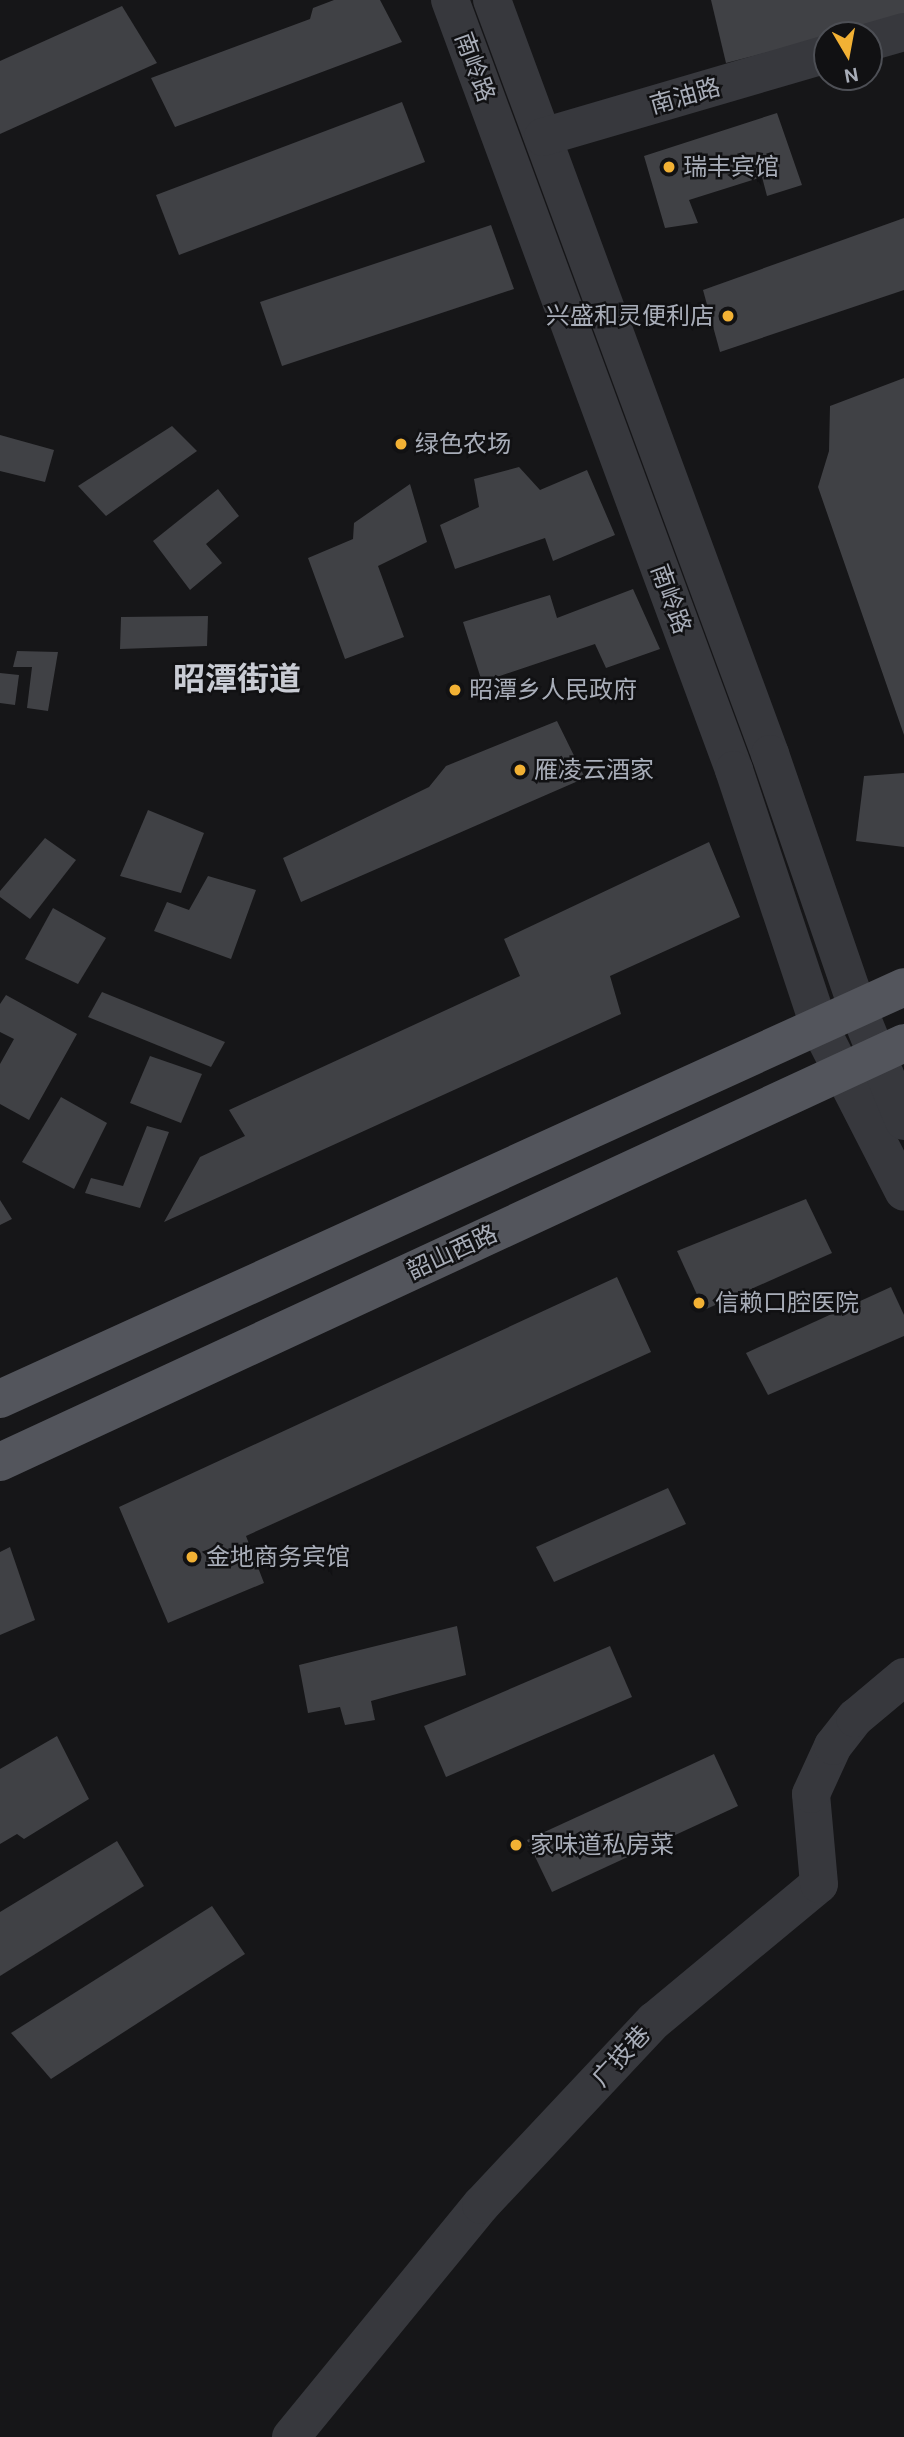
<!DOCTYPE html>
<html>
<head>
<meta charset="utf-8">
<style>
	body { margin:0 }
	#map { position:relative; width:904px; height:2437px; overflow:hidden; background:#161618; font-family:"DM Sans","Noto Sans SC",sans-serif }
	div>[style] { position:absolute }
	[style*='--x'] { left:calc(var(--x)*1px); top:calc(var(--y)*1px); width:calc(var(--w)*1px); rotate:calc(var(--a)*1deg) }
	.building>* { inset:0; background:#404145 }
	.minor>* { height:38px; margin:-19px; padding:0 19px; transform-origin:19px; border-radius:19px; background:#37383d }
	.major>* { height:38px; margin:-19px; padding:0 19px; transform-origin:19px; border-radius:19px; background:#53555c }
	.dots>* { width:19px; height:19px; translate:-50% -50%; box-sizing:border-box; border:4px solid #111113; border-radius:50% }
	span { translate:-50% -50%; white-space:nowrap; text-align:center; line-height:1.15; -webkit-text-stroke:5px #111113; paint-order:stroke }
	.street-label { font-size:24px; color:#a8adb8 }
	.poi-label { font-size:24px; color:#a8adb8 }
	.left { translate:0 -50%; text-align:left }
	.right { translate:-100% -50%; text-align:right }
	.district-label { font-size:32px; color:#c9ccd4; font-weight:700 }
	.north { position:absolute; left:813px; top:21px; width:70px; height:70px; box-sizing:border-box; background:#111113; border:2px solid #4d4f55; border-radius:50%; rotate:170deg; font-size:19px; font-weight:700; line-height:28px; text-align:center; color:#a8adb8 }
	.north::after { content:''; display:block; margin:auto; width:24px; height:32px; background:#f2b134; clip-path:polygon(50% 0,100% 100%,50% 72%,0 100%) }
</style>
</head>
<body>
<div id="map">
	<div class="building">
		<i style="clip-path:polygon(334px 0,380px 0,402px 42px,175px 127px,151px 78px,310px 19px,313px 8px)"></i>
		<i style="clip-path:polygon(711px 0,904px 0,904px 17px,726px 63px)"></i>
		<i style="clip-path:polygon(122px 6px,157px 63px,0 134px,0 61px)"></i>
		<i style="clip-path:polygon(402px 102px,425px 162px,179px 255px,156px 195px)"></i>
		<i style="clip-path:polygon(777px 113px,802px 185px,767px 196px,762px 177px,689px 200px,698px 223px,665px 228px,644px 156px)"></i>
		<i style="clip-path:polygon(904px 218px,904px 290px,720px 352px,703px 290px)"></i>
		<i style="clip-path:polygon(491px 225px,514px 289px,282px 366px,260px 302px)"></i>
		<i style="clip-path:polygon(904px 378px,904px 735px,818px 487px,829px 451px,830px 406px)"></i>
		<i style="clip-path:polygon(172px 426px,197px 451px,106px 516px,78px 486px)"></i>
		<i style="clip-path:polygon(0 435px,54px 450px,45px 482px,0 471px)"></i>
		<i style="clip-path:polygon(519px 467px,540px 490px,587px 470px,615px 535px,553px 561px,545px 538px,455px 569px,440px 525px,479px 507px,474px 479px)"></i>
		<i style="clip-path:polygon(410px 484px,427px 542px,378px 566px,404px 637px,345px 659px,308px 558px,353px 539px,354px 523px)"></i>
		<i style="clip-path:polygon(218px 489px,239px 516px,206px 544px,222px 563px,190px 590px,153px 541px)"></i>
		<i style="clip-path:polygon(633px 589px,660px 649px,606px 668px,595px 644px,482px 682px,463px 622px,550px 595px,557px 618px)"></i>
		<i style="clip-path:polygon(208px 616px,207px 646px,120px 649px,121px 617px)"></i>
		<i style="clip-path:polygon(17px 651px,58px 652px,48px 711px,27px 708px,32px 667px,13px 667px)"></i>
		<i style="clip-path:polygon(0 673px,19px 675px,15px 705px,0 703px)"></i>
		<i style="clip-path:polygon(557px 721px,585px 778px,301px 902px,283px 858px,429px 787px,446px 766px)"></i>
		<i style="clip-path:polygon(904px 773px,904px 847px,856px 841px,864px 776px)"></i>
		<i style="clip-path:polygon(148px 810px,204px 833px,181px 893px,120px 876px)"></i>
		<i style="clip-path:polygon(45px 838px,76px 860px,30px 919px,0 897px,0 891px)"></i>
		<i style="clip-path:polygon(709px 842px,740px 917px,610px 976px,621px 1014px,164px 1222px,200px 1157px,245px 1136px,229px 1110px,520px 976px,504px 939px)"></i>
		<i style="clip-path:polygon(208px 876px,256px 890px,231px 959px,154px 931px,167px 902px,189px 910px)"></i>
		<i style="clip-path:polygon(53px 908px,106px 938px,78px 984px,25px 959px)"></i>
		<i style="clip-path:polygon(102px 992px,225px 1042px,211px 1067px,88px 1017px)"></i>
		<i style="clip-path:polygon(6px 995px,77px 1034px,29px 1120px,0 1104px,0 1064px,14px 1039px,0 1032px,0 1004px)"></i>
		<i style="clip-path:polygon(150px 1056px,202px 1074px,181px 1123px,130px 1103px)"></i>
		<i style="clip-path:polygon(61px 1097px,107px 1123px,74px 1189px,22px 1162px)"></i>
		<i style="clip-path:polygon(147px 1126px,169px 1132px,140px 1208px,85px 1193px,91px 1178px,123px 1186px)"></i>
		<i style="clip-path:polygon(806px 1199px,832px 1253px,704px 1310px,677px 1251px)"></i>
		<i style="clip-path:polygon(0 1200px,12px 1219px,0 1225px)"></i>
		<i style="clip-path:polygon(617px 1277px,651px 1352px,246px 1536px,264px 1583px,168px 1623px,119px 1507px)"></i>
		<i style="clip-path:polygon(891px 1287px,904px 1315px,904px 1336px,768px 1395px,746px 1353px)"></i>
		<i style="clip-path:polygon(668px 1488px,686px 1524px,554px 1582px,536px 1547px)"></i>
		<i style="clip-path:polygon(10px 1547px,35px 1620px,0 1635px,0 1552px)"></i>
		<i style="clip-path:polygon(457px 1626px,466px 1675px,371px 1701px,375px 1720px,345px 1725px,340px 1707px,308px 1713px,299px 1665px)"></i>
		<i style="clip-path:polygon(610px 1646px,632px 1697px,446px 1777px,424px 1726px)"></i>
		<i style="clip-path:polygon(57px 1736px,89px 1799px,24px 1839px,17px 1834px,0 1844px,0 1769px)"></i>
		<i style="clip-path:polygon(714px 1754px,738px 1806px,552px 1892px,527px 1840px)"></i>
		<i style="clip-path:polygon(117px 1841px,144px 1886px,0 1976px,0 1912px)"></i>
		<i style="clip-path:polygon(212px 1906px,245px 1954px,51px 2079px,11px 2033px)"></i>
	</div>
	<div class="minor">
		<i style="--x:450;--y:0;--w:821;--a:69.75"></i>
		<i style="--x:734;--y:770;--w:270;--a:71.6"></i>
		<i style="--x:819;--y:1026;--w:186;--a:62.9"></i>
		<i style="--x:492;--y:0;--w:804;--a:69.76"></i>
		<i style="--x:770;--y:754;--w:270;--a:71"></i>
		<i style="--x:858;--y:1009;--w:121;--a:67.7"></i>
		<i style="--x:869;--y:42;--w:36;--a:-16"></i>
		<i style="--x:543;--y:137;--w:296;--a:-16.3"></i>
		<i style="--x:291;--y:2437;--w:300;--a:-50.7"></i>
		<i style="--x:481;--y:2205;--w:253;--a:-46.8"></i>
		<i style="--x:654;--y:2021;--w:214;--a:-39.7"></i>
		<i style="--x:819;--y:1884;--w:90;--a:-95.1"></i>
		<i style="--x:811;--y:1794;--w:53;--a:-65.4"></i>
		<i style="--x:833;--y:1746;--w:36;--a:-52"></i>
		<i style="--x:855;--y:1718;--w:64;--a:-39.9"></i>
	</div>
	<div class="major">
		<i style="--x:0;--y:1399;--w:993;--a:-24.5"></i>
		<i style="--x:0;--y:1462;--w:996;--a:-24.87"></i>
	</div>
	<div class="dots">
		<i style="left:669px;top:167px;background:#f2b134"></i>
		<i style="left:728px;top:316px;background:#f2b134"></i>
		<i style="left:401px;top:444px;background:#f2b134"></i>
		<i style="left:455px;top:690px;background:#f2b134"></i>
		<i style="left:520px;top:770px;background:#f2b134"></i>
		<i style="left:699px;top:1303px;background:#f2b134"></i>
		<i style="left:192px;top:1557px;background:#f2b134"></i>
		<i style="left:516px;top:1845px;background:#f2b134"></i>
	</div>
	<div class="street-label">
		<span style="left:475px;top:67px;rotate:70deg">南岭路</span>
		<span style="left:685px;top:96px;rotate:-16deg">南油路</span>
		<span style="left:671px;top:599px;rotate:70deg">南岭路</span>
		<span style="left:452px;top:1252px;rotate:-25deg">韶山西路</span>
		<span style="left:621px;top:2056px;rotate:-47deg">广技巷</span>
	</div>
	<div class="poi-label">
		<span class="left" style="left:683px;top:167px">瑞丰宾馆</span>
		<span class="right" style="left:714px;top:316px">兴盛和灵便利店</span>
		<span class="left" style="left:415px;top:444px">绿色农场</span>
		<span class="left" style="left:469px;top:690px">昭潭乡人民政府</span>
		<span class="left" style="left:534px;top:770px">雁凌云酒家</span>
		<span class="left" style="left:715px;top:1303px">信赖口腔医院</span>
		<span class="left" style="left:206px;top:1557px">金地商务宾馆</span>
		<span class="left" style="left:530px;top:1845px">家味道私房菜</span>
	</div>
	<div class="district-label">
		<span style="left:237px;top:679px">昭潭街道</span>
	</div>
	<div class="north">N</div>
</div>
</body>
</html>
